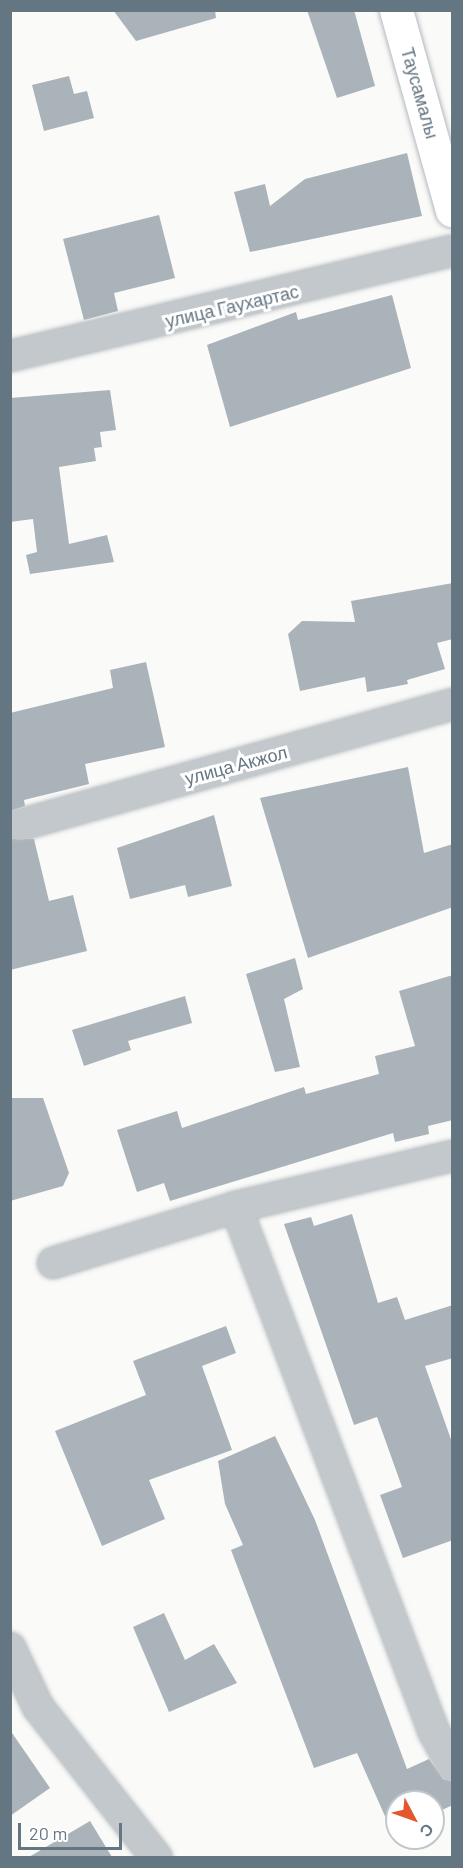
<!DOCTYPE html>
<html>
<head>
<meta charset="utf-8">
<style>
	body { margin:0 }
	#map { position:relative; width:463px; height:1868px; overflow:hidden; background:#fafaf8; font-family:Barlow,sans-serif }
	div>[style] { position:absolute }
	[style*='--x'] { left:calc(var(--x)*1px); top:calc(var(--y)*1px); width:calc(var(--w)*1px); rotate:calc(var(--a)*1deg) }
	.building>* { inset:0; background:#aab3b9 }
	.roads { filter:drop-shadow(0 0 2px #b3babf) drop-shadow(0 0 2px #b3babf) }
	.street>* { height:30px; margin:-15px; padding:0 15px; transform-origin:15px; border-radius:15px; background:#c3c8cc }
	.secondary>* { height:33px; margin:-16.5px; padding:0 16.5px; transform-origin:16.5px; border-radius:16.5px; background:#fff }
	span { translate:-50% -50%; white-space:nowrap; text-align:center; line-height:1.15; -webkit-text-stroke:6px #fff; paint-order:stroke }
	.street-label { font-size:18px; color:#657683 }
	.frame { position:absolute; inset:0; border:12px solid #657683; pointer-events:none }
	.north { position:absolute; left:385px; top:1790px; width:60px; height:60px; box-sizing:border-box; background:#fff; border:2px solid #c1c8cd; border-radius:50%; rotate:131deg; font-size:16px; font-weight:700; line-height:24px; text-align:center; color:#657683 }
	.north::after { content:''; display:block; margin:auto; width:21px; height:27px; background:#e4572e; clip-path:polygon(50% 0,100% 100%,50% 72%,0 100%) }
	.scale { position:absolute; left:18px; top:1823px; width:104px; height:27px; box-sizing:border-box; border:3px solid #657683; border-top:0; padding-left:8px; font-size:18px; line-height:21px; white-space:nowrap; color:#657683; -webkit-text-stroke:4px #fff; paint-order:stroke }
</style>
</head>
<body>
<div id="map">
	<div class="building">
		<i style="clip-path:polygon(113px 10px,215px 10px,216px 18px,136px 41px)"></i>
		<i style="clip-path:polygon(307px 10px,354px 10px,375px 86px,337px 98px)"></i>
		<i style="clip-path:polygon(69px 76px,74px 94px,87px 91px,94px 118px,44px 131px,32px 85px)"></i>
		<i style="clip-path:polygon(407px 153px,422px 216px,250px 252px,234px 192px,265px 184px,270px 206px,305px 179px)"></i>
		<i style="clip-path:polygon(159px 215px,175px 278px,114px 293px,118px 311px,84px 320px,63px 239px)"></i>
		<i style="clip-path:polygon(392px 295px,411px 368px,230px 427px,207px 345px,296px 312px,298px 320px)"></i>
		<i style="clip-path:polygon(110px 390px,116px 430px,100px 432px,102px 447px,94px 448px,96px 461px,59px 467px,69px 544px,107px 535px,114px 562px,30px 574px,26px 555px,37px 552px,33px 519px,10px 522px,10px 398px)"></i>
		<i style="clip-path:polygon(453px 583px,453px 639px,437px 643px,445px 669px,407px 680px,408px 684px,367px 692px,365px 677px,300px 691px,288px 634px,302px 621px,355px 622px,351px 601px)"></i>
		<i style="clip-path:polygon(146px 662px,165px 747px,85px 764px,89px 784px,24px 800px,25px 806px,10px 811px,10px 713px,113px 688px,110px 670px)"></i>
		<i style="clip-path:polygon(408px 767px,424px 853px,453px 844px,453px 907px,308px 958px,260px 798px)"></i>
		<i style="clip-path:polygon(214px 815px,232px 886px,188px 897px,185px 885px,130px 899px,117px 848px)"></i>
		<i style="clip-path:polygon(10px 839px,34px 839px,49px 901px,73px 895px,87px 951px,10px 970px)"></i>
		<i style="clip-path:polygon(295px 958px,303px 989px,284px 999px,300px 1067px,275px 1072px,246px 974px)"></i>
		<i style="clip-path:polygon(453px 975px,453px 1120px,428px 1126px,429px 1134px,395px 1142px,393px 1133px,170px 1201px,164px 1183px,137px 1192px,117px 1130px,177px 1111px,182px 1128px,304px 1087px,306px 1094px,379px 1074px,375px 1056px,415px 1046px,399px 991px)"></i>
		<i style="clip-path:polygon(185px 996px,192px 1023px,128px 1041px,131px 1050px,84px 1066px,72px 1030px)"></i>
		<i style="clip-path:polygon(10px 1098px,43px 1098px,69px 1173px,63px 1186px,10px 1201px)"></i>
		<i style="clip-path:polygon(352px 1214px,378px 1303px,397px 1297px,405px 1320px,453px 1305px,453px 1358px,425px 1366px,453px 1445px,453px 1540px,403px 1558px,380px 1495px,402px 1487px,377px 1417px,354px 1425px,284px 1224px,311px 1217px,314px 1226px)"></i>
		<i style="clip-path:polygon(226px 1326px,236px 1353px,202px 1366px,232px 1450px,149px 1480px,165px 1519px,102px 1546px,55px 1431px,146px 1395px,133px 1361px)"></i>
		<i style="clip-path:polygon(275px 1436px,315px 1520px,407px 1769px,429px 1759px,443px 1779px,453px 1782px,453px 1805px,433px 1814px,433px 1802px,397px 1802px,397px 1830px,392px 1832px,357px 1753px,314px 1768px,231px 1550px,243px 1545px,225px 1504px,218px 1461px)"></i>
		<i style="clip-path:polygon(164px 1613px,185px 1660px,214px 1644px,237px 1683px,169px 1712px,133px 1627px)"></i>
		<i style="clip-path:polygon(10px 1730px,50px 1788px,10px 1816px)"></i>
		<i style="clip-path:polygon(90px 1821px,112px 1857px,29px 1857px)"></i>
	</div>
	<div class="roads">
		<div class="street">
			<i style="--x:10;--y:356;--w:454;--a:-13.4"></i>
			<i style="--x:20;--y:825;--w:449;--a:-15.6"></i>
			<i style="--x:236;--y:1207;--w:561;--a:69.34"></i>
			<i style="--x:434;--y:1732;--w:38;--a:61"></i>
			<i style="--x:53;--y:1263;--w:191;--a:-17"></i>
			<i style="--x:236;--y:1207;--w:222;--a:-13.3"></i>
			<i style="--x:10;--y:1648;--w:65;--a:64.6"></i>
			<i style="--x:38;--y:1707;--w:192;--a:51.8"></i>
		</div>
		<div class="secondary">
			<i style="--x:396;--y:10;--w:208;--a:74.4"></i>
		</div>
	</div>
	<div class="street-label">
		<span style="left:420px;top:93px;rotate:74deg">Таусамалы</span>
		<span style="left:232px;top:306px;rotate:-13deg">улица Гаухартас</span>
		<span style="left:236px;top:765px;rotate:-15deg">улица Акжол</span>
	</div>
	<div class="frame"></div>
	<div class="north">С</div>
	<div class="scale">20 m</div>
</div>
</body>
</html>
